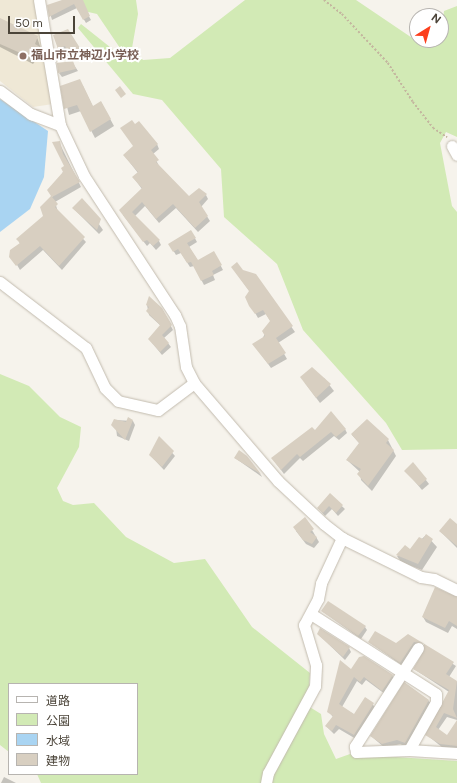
<!DOCTYPE html>
<html>
<head>
<meta charset="utf-8">
<style>
	body { margin:0 }
	#map { position:relative; width:457px; height:783px; overflow:hidden; background:#f6f3ec; font-family:Figtree,"Noto Sans JP",sans-serif }
	div>[style] { position:absolute }
	[style*='--x'] { left:calc(var(--x)*1px); top:calc(var(--y)*1px); width:calc(var(--w)*1px); rotate:calc(var(--a)*1deg) }
	.education>* { inset:0; background:#efe8d6 }
	.green>* { inset:0; background:#d2eab5 }
	.water>* { inset:0; background:#a9d4f2 }
	.shadow>* { inset:0; background:#0003 }
	.building>* { inset:0; background:#d8cfc1 }
	.path>* { height:1.5px; margin-top:-0.75px; transform-origin:0; background:repeating-linear-gradient(90deg,#c4b79f 0 2px,transparent 0 4px) }
	.roads { filter:drop-shadow(0 0 1px #c2bbae) drop-shadow(0 0 1px #c2bbae) }
	.minor>* { height:11px; margin:-5.5px; padding:0 5.5px; transform-origin:5.5px; border-radius:5.5px; background:#fff }
	.dots>* { width:11px; height:11px; translate:-50% -50%; box-sizing:border-box; border:2px solid #fff; border-radius:50% }
	span { translate:-50% -50%; white-space:nowrap; text-align:center; line-height:1.15; -webkit-text-stroke:4px #fff; paint-order:stroke }
	.education-label { font-size:12px; color:#785e54; font-weight:700 }
	.left { translate:0 -50%; text-align:left }
	.legend { position:absolute; left:8px; top:683px; width:130px; height:92px; box-sizing:border-box; background:#fff; border:1px solid #b7b4b0; margin:0; padding:5px 7px; list-style:none; font-size:12px; color:#4b4439 }
	.legend li { display:flex; align-items:center; gap:8px; height:20px }
	.legend b { width:20px; border:1px solid #b7b4b0 }
	.north { position:absolute; left:409px; top:8px; width:40px; height:40px; box-sizing:border-box; background:#fff; border:1px solid #b7b4b0; border-radius:50%; rotate:37deg; font-size:11px; font-weight:700; line-height:16px; text-align:center; color:#4b4439 }
	.north::after { content:''; display:block; margin:auto; width:14px; height:18px; background:#fc3f1d; clip-path:polygon(50% 0,100% 100%,50% 72%,0 100%) }
	.scale { position:absolute; left:8px; top:16px; width:67px; height:18px; box-sizing:border-box; border:2px solid #4b4439; border-top:0; padding-left:5px; font-size:12px; line-height:14px; white-space:nowrap; color:#4b4439; -webkit-text-stroke:3px #fff; paint-order:stroke }
</style>
</head>
<body>
<div id="map">
	<div class="education">
		<i style="clip-path:polygon(0 0,36px 0,53px 104px,33px 107px,0 81px)"></i>
	</div>
	<div class="green">
		<i style="clip-path:polygon(71px 0,136px 0,138px 14px,132px 48px,143px 60px,170px 58px,245px 0,356px 0,427px 48px,431px 40px,441px 40px,444px 11px,457px 6px,457px 137px,446px 132px,440px 143px,452px 206px,457px 212px,457px 449px,402px 450px,386px 423px,303px 330px,277px 264px,224px 217px,221px 169px,162px 100px,133px 94px,78px 28px,81px 24px,120px 55px,122px 51px,97px 14px,84px 11px)"></i>
		<i style="clip-path:polygon(0 374px,29px 386px,60px 417px,81px 427px,79px 447px,57px 488px,63px 501px,73px 505px,94px 503px,126px 537px,174px 563px,205px 559px,252px 627px,310px 673px,309px 688px,263px 783px,41px 783px,37px 774px,137px 774px,137px 684px,9px 684px,9px 752px,0 745px)"></i>
		<i style="clip-path:polygon(308px 706px,321px 714px,324px 734px,336px 759px,350px 754px,457px 761px,457px 783px,268px 783px)"></i>
	</div>
	<div class="water">
		<i style="clip-path:polygon(0 99px,48px 131px,44px 177px,30px 209px,0 232px)"></i>
	</div>
	<div class="shadow">
		<i style="clip-path:polygon(64px 0,80px 0,91px 20px,86px 23px,77px 8px,52px 20px,48px 6px)"></i>
		<i style="clip-path:polygon(0 19px,37px 37px,42px 52px,33px 64px,0 47px)"></i>
		<i style="clip-path:polygon(67px 30px,83px 55px,72px 60px,59px 48px)"></i>
		<i style="clip-path:polygon(72px 62px,78px 71px,62px 77px,59px 73px)"></i>
		<i style="clip-path:polygon(62px 86px,83px 86px,93px 107px,101px 102px,114px 126px,95px 138px,81px 111px,69px 115px)"></i>
		<i style="clip-path:polygon(59px 142px,81px 187px,55px 202px,58px 212px,86px 242px,62px 270px,43px 250px,20px 270px,10px 253px,20px 244px,18px 239px,44px 216px,65px 167px)"></i>
		<i style="clip-path:polygon(157px 144px,159px 149px,153px 154px,159px 166px,189px 198px,206px 195px,208px 199px,201px 207px,210px 221px,198px 232px,176px 208px,159px 223px,145px 206px,135px 216px,159px 241px,161px 245px,156px 250px,150px 243px,147px 246px,123px 215px,142px 189px,133px 177px,138px 173px,124px 155px)"></i>
		<i style="clip-path:polygon(82px 200px,103px 230px,99px 234px,73px 208px)"></i>
		<i style="clip-path:polygon(191px 231px,197px 242px,189px 247px,198px 261px,214px 253px,223px 270px,213px 275px,215px 280px,204px 285px,194px 266px,190px 267px,181px 253px,176px 255px,170px 245px)"></i>
		<i style="clip-path:polygon(232px 267px,255px 275px,295px 332px,278px 343px,287px 359px,271px 368px,257px 349px,271px 322px,266px 314px,258px 318px,246px 297px,250px 292px)"></i>
		<i style="clip-path:polygon(147px 305px,162px 309px,173px 330px,164px 338px,171px 347px,162px 355px,149px 339px,161px 326px,149px 315px)"></i>
		<i style="clip-path:polygon(324px 378px,334px 391px,320px 403px,305px 383px)"></i>
		<i style="clip-path:polygon(115px 420px,133px 421px,135px 425px,129px 441px,117px 436px)"></i>
		<i style="clip-path:polygon(345px 429px,347px 433px,339px 440px,334px 436px,303px 461px,300px 458px,284px 474px,272px 458px,315px 432px)"></i>
		<i style="clip-path:polygon(352px 435px,388px 440px,396px 456px,372px 491px,361px 480px,360px 472px,347px 460px,360px 444px)"></i>
		<i style="clip-path:polygon(159px 438px,175px 456px,164px 470px,150px 455px)"></i>
		<i style="clip-path:polygon(246px 456px,261px 475px,262px 477px,235px 458px)"></i>
		<i style="clip-path:polygon(413px 463px,429px 484px,422px 490px,406px 471px)"></i>
		<i style="clip-path:polygon(330px 495px,345px 509px,338px 516px,332px 509px,325px 516px,318px 508px)"></i>
		<i style="clip-path:polygon(305px 518px,319px 542px,314px 548px,306px 544px,296px 531px)"></i>
		<i style="clip-path:polygon(457px 525px,457px 548px,441px 532px)"></i>
		<i style="clip-path:polygon(426px 535px,437px 547px,422px 570px,401px 562px,397px 556px,410px 550px)"></i>
		<i style="clip-path:polygon(436px 589px,457px 597px,457px 629px,452px 626px,448px 633px,426px 622px,423px 617px)"></i>
		<i style="clip-path:polygon(322px 611px,365px 627px,367px 630px,361px 639px)"></i>
		<i style="clip-path:polygon(318px 634px,349px 648px,351px 652px,345px 660px)"></i>
		<i style="clip-path:polygon(408px 635px,456px 666px,449px 677px,457px 682px,457px 720px,447px 717px,438px 730px,448px 737px,457px 722px,457px 750px,443px 748px,427px 735px,449px 692px,414px 669px,425px 648px,417px 646px,403px 666px,369px 642px,397px 645px)"></i>
		<i style="clip-path:polygon(352px 671px,392px 675px,394px 679px,385px 694px,366px 680px,362px 685px,357px 681px,342px 707px,355px 715px,366px 698px,376px 708px,356px 739px,339px 729px,334px 734px,326px 726px,333px 717px,329px 712px)"></i>
		<i style="clip-path:polygon(405px 683px,431px 703px,407px 747px,400px 744px,385px 748px,371px 736px)"></i>
		<i style="clip-path:polygon(4px 777px,16px 783px,1px 783px)"></i>
	</div>
	<div class="building">
		<i style="clip-path:polygon(62px 0,83px 0,90px 16px,83px 20px,74px 4px,49px 17px,47px 5px)"></i>
		<i style="clip-path:polygon(0 18px,38px 36px,35px 44px,40px 47px,34px 59px,0 44px)"></i>
		<i style="clip-path:polygon(68px 29px,80px 48px,68px 53px,65px 46px,58px 49px,53px 35px)"></i>
		<i style="clip-path:polygon(73px 61px,76px 69px,58px 73px,57px 63px)"></i>
		<i style="clip-path:polygon(80px 79px,93px 106px,101px 101px,111px 119px,90px 132px,77px 105px,64px 109px,60px 86px)"></i>
		<i style="clip-path:polygon(120px 86px,126px 94px,121px 98px,115px 90px)"></i>
		<i style="clip-path:polygon(132px 120px,135px 124px,139px 121px,158px 144px,151px 150px,159px 160px,156px 162px,189px 196px,199px 188px,207px 194px,199px 202px,208px 216px,195px 228px,173px 204px,156px 219px,142px 202px,132px 212px,160px 240px,153px 246px,147px 240px,143px 242px,119px 210px,142px 188px,132px 177px,138px 172px,123px 155px,133px 146px,120px 128px)"></i>
		<i style="clip-path:polygon(60px 141px,63px 154px,80px 182px,52px 197px,58px 204px,55px 207px,85px 237px,59px 266px,40px 246px,16px 266px,9px 257px,10px 250px,20px 243px,16px 239px,43px 216px,40px 207px,51px 196px,47px 190px,63px 172px,61px 168px,64px 166px,52px 142px)"></i>
		<i style="clip-path:polygon(82px 198px,101px 219px,97px 230px,72px 208px)"></i>
		<i style="clip-path:polygon(191px 230px,196px 238px,187px 243px,198px 260px,214px 251px,222px 265px,212px 271px,214px 275px,201px 281px,191px 262px,187px 263px,178px 249px,173px 252px,168px 244px)"></i>
		<i style="clip-path:polygon(237px 262px,243px 270px,256px 274px,293px 326px,276px 338px,286px 353px,268px 364px,252px 344px,265px 336px,262px 331px,270px 321px,263px 310px,255px 314px,249px 306px,245px 297px,249px 291px,231px 267px)"></i>
		<i style="clip-path:polygon(149px 296px,162px 308px,172px 325px,162px 335px,169px 343px,160px 352px,148px 339px,160px 325px,146px 311px,149px 307px,146px 305px)"></i>
		<i style="clip-path:polygon(312px 367px,331px 384px,316px 398px,300px 377px)"></i>
		<i style="clip-path:polygon(331px 411px,346px 429px,336px 437px,331px 432px,300px 457px,297px 454px,281px 470px,271px 458px,312px 427px,315px 430px)"></i>
		<i style="clip-path:polygon(128px 417px,133px 420px,125px 440px,111px 425px,114px 419px,126px 422px)"></i>
		<i style="clip-path:polygon(367px 419px,389px 439px,386px 443px,394px 450px,368px 486px,357px 474px,361px 469px,346px 460px,359px 443px,351px 434px)"></i>
		<i style="clip-path:polygon(159px 436px,174px 451px,162px 467px,149px 455px)"></i>
		<i style="clip-path:polygon(239px 450px,247px 456px,261px 474px,234px 458px)"></i>
		<i style="clip-path:polygon(413px 462px,427px 479px,419px 486px,404px 471px)"></i>
		<i style="clip-path:polygon(330px 493px,343px 505px,336px 513px,329px 506px,323px 513px,317px 508px)"></i>
		<i style="clip-path:polygon(305px 517px,314px 529px,310px 532px,317px 537px,312px 544px,303px 540px,293px 527px)"></i>
		<i style="clip-path:polygon(450px 518px,457px 524px,457px 546px,439px 531px)"></i>
		<i style="clip-path:polygon(426px 534px,433px 539px,418px 564px,396px 555px,405px 545px,410px 549px,419px 537px,423px 539px)"></i>
		<i style="clip-path:polygon(435px 587px,457px 597px,457px 626px,449px 621px,445px 628px,422px 617px)"></i>
		<i style="clip-path:polygon(328px 601px,366px 626px,358px 636px,321px 611px)"></i>
		<i style="clip-path:polygon(320px 628px,350px 647px,343px 657px,317px 634px)"></i>
		<i style="clip-path:polygon(375px 631px,396px 643px,408px 634px,454px 662px,446px 674px,457px 681px,453px 709px,457px 718px,444px 713px,436px 727px,447px 735px,457px 720px,457px 746px,440px 744px,425px 735px,449px 690px,413px 669px,424px 651px,424px 644px,414px 642px,400px 663px,368px 642px)"></i>
		<i style="clip-path:polygon(364px 656px,393px 675px,382px 691px,364px 677px,360px 682px,354px 677px,339px 704px,354px 714px,365px 697px,374px 703px,354px 735px,336px 725px,332px 731px,325px 726px,333px 716px,327px 712px,340px 660px,351px 669px,359px 657px)"></i>
		<i style="clip-path:polygon(404px 682px,429px 700px,405px 743px,397px 740px,382px 744px,370px 736px)"></i>
	</div>
	<div class="path">
		<i style="--x:324;--y:0;--w:23;--a:38"></i>
		<i style="--x:342;--y:14;--w:67;--a:46.8"></i>
		<i style="--x:388;--y:63;--w:46;--a:57.3"></i>
		<i style="--x:413;--y:102;--w:33;--a:52"></i>
		<i style="--x:433;--y:128;--w:17;--a:33"></i>
	</div>
	<div class="roads">
		<div class="minor">
			<i style="--x:39;--y:0;--w:127;--a:80.5"></i>
			<i style="--x:60;--y:125;--w:56;--a:64.8"></i>
			<i style="--x:84;--y:176;--w:166;--a:56.8"></i>
			<i style="--x:175;--y:315;--w:12;--a:66"></i>
			<i style="--x:180;--y:326;--w:41;--a:81.7"></i>
			<i style="--x:186;--y:367;--w:18;--a:63"></i>
			<i style="--x:194;--y:383;--w:129;--a:49.4"></i>
			<i style="--x:278;--y:481;--w:63;--a:43.1"></i>
			<i style="--x:324;--y:524;--w:23;--a:38"></i>
			<i style="--x:342;--y:538;--w:88;--a:26.3"></i>
			<i style="--x:421;--y:577;--w:13;--a:9"></i>
			<i style="--x:434;--y:579;--w:25;--a:26"></i>
			<i style="--x:0;--y:91;--w:39;--a:37"></i>
			<i style="--x:31;--y:114;--w:31;--a:21"></i>
			<i style="--x:452;--y:146;--w:10;--a:61"></i>
			<i style="--x:0;--y:282;--w:108;--a:37.5"></i>
			<i style="--x:86;--y:348;--w:44;--a:64.6"></i>
			<i style="--x:105;--y:388;--w:18;--a:45"></i>
			<i style="--x:118;--y:401;--w:41;--a:12.7"></i>
			<i style="--x:158;--y:410;--w:45;--a:-36.9"></i>
			<i style="--x:311;--y:614;--w:148;--a:32.6"></i>
			<i style="--x:436;--y:694;--w:8;--a:90"></i>
			<i style="--x:436;--y:702;--w:55;--a:119.4"></i>
			<i style="--x:418;--y:648;--w:117;--a:122.7"></i>
			<i style="--x:355;--y:746;--w:6;--a:81"></i>
			<i style="--x:356;--y:752;--w:53;--a:-2.2"></i>
			<i style="--x:409;--y:750;--w:48;--a:3.6"></i>
			<i style="--x:266;--y:783;--w:10;--a:-79"></i>
			<i style="--x:268;--y:773;--w:99;--a:-61.6"></i>
			<i style="--x:315;--y:686;--w:21;--a:-87"></i>
			<i style="--x:316;--y:665;--w:42;--a:-106.7"></i>
			<i style="--x:304;--y:625;--w:30;--a:-62"></i>
			<i style="--x:318;--y:599;--w:16;--a:-79"></i>
			<i style="--x:321;--y:583;--w:50;--a:-65"></i>
		</div>
	</div>
	<div class="dots">
		<i style="left:23px;top:56px;background:#8d6e63"></i>
	</div>
	<div class="education-label">
		<span class="left" style="left:31px;top:56px">福山市立神辺小学校</span>
	</div>
	<ul class="legend">
	<li><b style="height:5px;background:#fff"></b>道路</li>
	<li><b style="height:11px;background:#d2eab5"></b>公園</li>
	<li><b style="height:11px;background:#a9d4f2"></b>水域</li>
	<li><b style="height:11px;background:#d8cfc1"></b>建物</li>
	</ul>
	<div class="north">N</div>
	<div class="scale">50 m</div>
</div>
</body>
</html>
